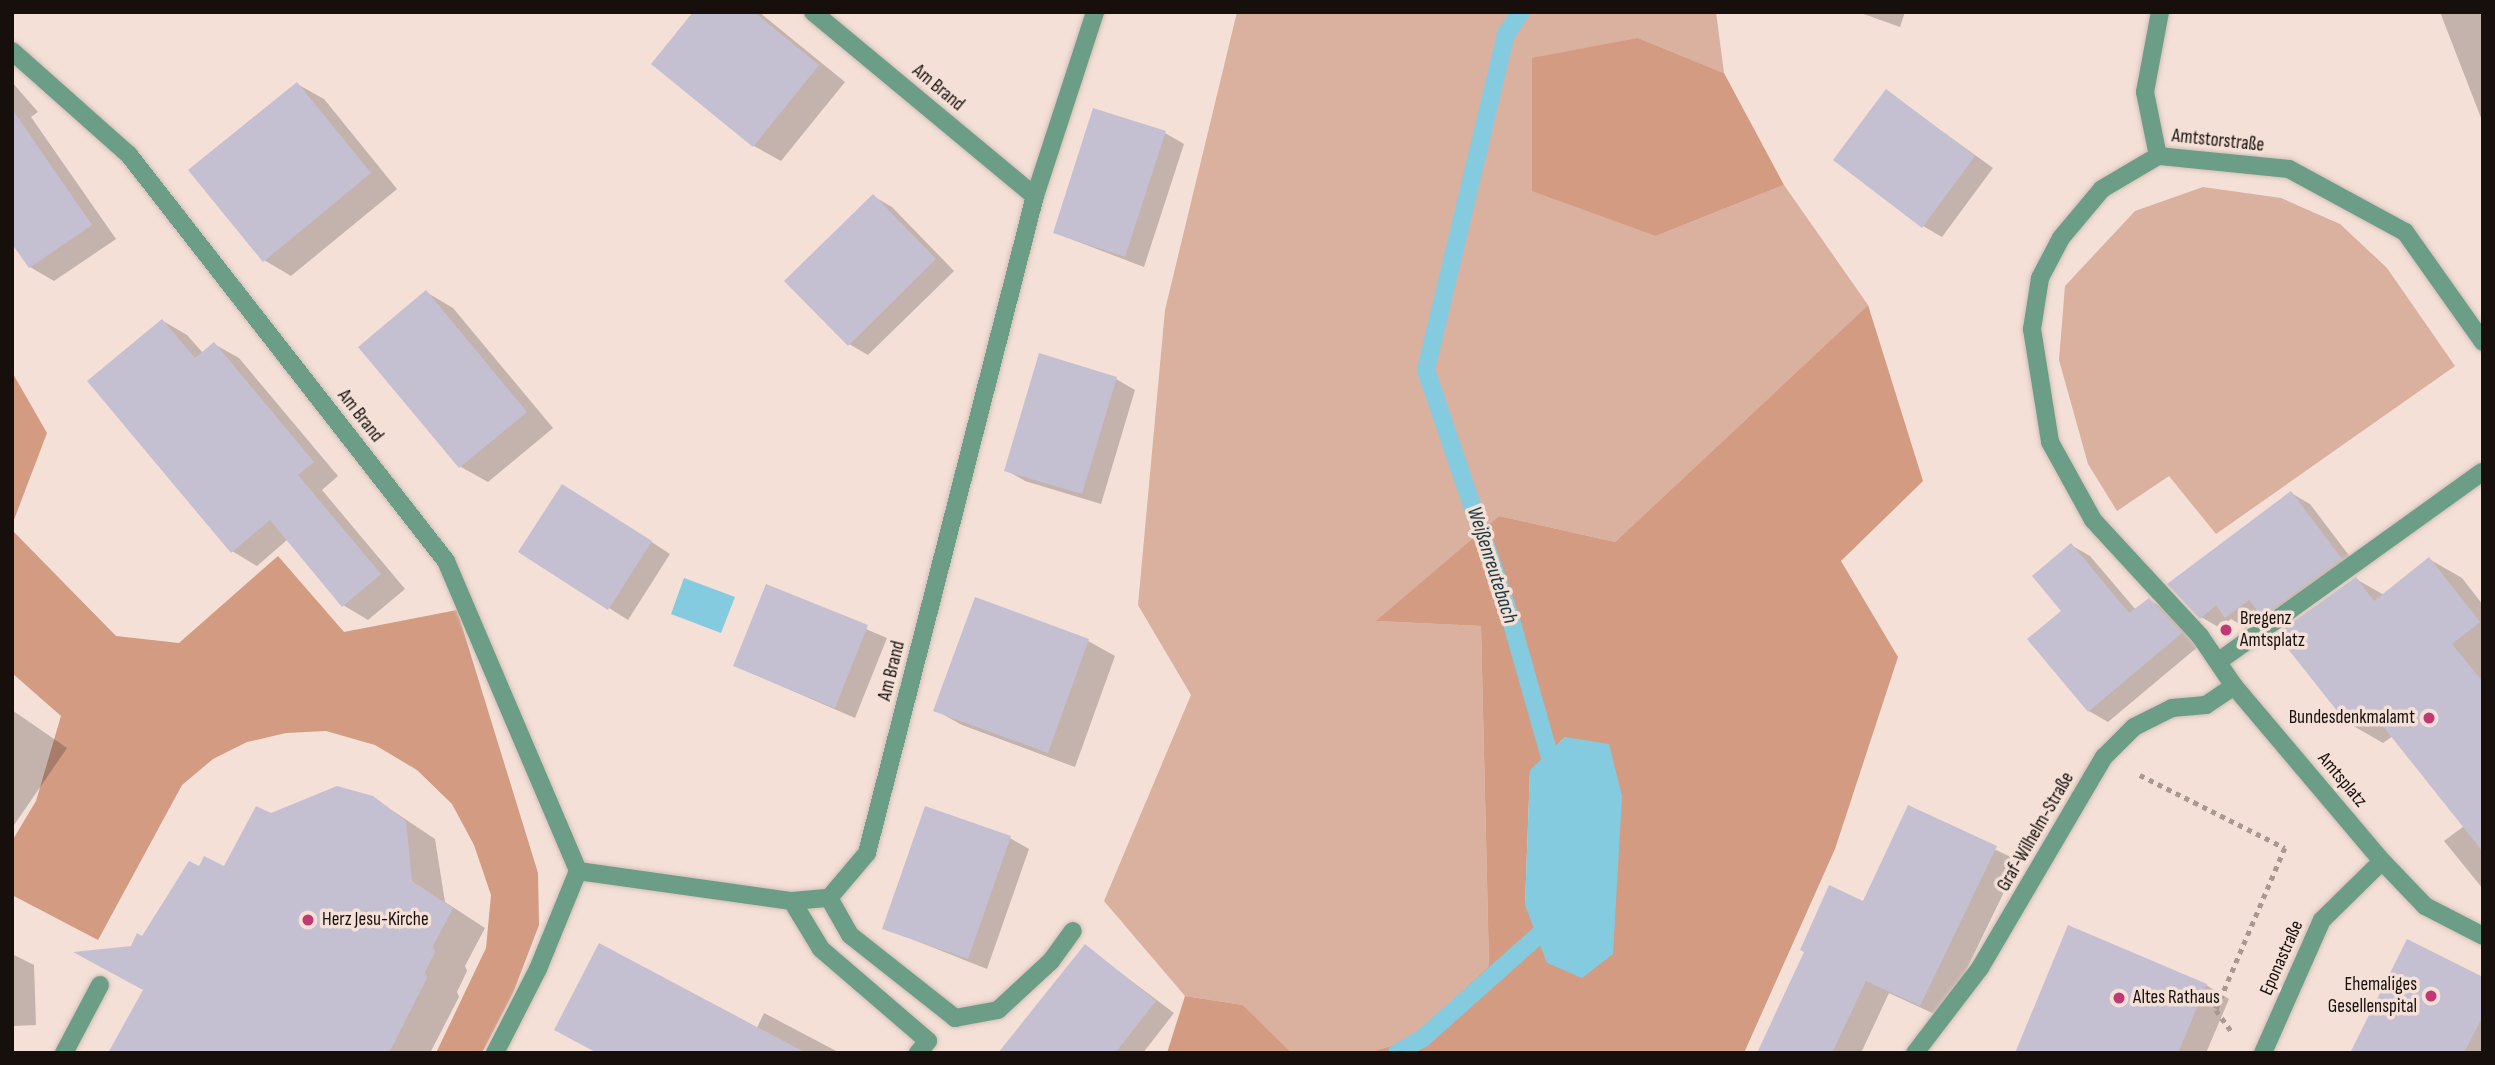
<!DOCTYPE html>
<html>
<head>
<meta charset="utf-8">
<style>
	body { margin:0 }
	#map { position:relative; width:2495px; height:1065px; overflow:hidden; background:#f4e0d7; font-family:"Sofia Sans Condensed",sans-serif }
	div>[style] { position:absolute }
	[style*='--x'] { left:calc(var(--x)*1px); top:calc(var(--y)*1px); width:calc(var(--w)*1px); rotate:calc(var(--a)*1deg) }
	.green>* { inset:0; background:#dab09e }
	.forest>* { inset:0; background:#d29b82 }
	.water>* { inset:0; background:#85cbdf }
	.shadow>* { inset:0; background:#0003 }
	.stream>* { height:18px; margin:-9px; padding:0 9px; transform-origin:9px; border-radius:9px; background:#85cbdf }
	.building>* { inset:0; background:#c4c0d2 }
	.path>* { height:4.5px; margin-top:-2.25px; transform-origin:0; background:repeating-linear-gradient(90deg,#a79891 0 5px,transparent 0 10px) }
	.roads { filter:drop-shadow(0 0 2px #d0bfb7) drop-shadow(0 0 2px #d0bfb7) }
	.minor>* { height:18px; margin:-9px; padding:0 9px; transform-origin:9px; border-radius:9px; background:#6c9d87 }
	.dots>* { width:19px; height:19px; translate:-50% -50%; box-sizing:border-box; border:4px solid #f4e0d7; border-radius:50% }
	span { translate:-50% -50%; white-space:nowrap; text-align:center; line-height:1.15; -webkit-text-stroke:7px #f4e0d7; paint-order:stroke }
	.street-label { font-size:19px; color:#160f0c }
	.poi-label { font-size:19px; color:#160f0c }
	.left { translate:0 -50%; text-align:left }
	.right { translate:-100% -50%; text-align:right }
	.water-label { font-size:21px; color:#173942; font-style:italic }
	.frame { position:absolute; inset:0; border:14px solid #160f0c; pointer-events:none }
</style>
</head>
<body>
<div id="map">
	<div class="green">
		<i style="clip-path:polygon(1237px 12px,1716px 12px,1724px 73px,1638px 38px,1656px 236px,1784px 185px,1868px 305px,1615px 542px,1499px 516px,1377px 621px,1481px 626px,1489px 966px,1408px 1041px,1367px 1053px,1292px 1053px,1243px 1005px,1185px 996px,1104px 901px,1191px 695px,1138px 605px,1165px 310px)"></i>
		<i style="clip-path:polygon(2203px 187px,2281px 198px,2340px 224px,2387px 268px,2455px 366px,2216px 534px,2169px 476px,2117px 511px,2088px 464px,2059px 360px,2065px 286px,2135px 211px)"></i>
	</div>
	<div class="forest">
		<i style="clip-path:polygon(1638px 38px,1724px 73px,1784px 185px,1656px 236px,1532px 191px,1532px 58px)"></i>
		<i style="clip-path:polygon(evenodd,1868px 305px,1923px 481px,1841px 561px,1898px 657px,1835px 849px,1744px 1053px,1367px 1053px,1408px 1041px,1489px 966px,1481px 626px,1376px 621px,1499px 516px,1615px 542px,1868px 305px,1565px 737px,1525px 905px,1530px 771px,1565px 737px)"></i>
		<i style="clip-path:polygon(12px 372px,47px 433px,12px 525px)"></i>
		<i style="clip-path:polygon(12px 530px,116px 636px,179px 643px,278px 556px,344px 632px,457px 610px,538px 873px,539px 925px,513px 993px,482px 1053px,436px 1053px,486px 948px,491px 895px,474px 845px,452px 804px,417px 770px,375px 745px,326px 731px,286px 733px,247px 742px,213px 759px,182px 785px,98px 940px,12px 895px,12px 841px,36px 801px,61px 716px,12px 673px)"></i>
		<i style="clip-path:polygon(1185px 996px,1243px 1005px,1292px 1053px,1167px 1053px)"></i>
	</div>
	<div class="water">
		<i style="clip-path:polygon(684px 578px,735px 597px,721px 633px,671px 614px)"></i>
		<i style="clip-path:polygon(1565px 737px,1609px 744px,1622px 796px,1613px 954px,1582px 978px,1547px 963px,1525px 905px,1530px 770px)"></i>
	</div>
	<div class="shadow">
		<i style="clip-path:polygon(695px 12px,759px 12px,845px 82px,781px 161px,754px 146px,653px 64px)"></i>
		<i style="clip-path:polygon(1858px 12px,1905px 12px,1900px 27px)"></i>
		<i style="clip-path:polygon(2440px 12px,2483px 12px,2483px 123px)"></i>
		<i style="clip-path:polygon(12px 82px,38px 112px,31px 117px,116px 239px,54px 281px,30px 267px,12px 241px)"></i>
		<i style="clip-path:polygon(297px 84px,324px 99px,397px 189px,291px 276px,264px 260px)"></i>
		<i style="clip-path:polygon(1886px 91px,1993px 168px,1942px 237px,1923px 226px)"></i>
		<i style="clip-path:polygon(1165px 133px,1184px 144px,1144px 267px,1055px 233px)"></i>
		<i style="clip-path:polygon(873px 196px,892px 207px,954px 271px,868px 355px,849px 344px)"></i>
		<i style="clip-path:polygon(426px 292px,453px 308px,553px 428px,488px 482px,461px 467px,361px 347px)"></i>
		<i style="clip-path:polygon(163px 321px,187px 335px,203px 353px,214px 344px,239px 358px,338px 476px,322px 490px,405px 589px,368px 620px,343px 605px,288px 539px,257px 566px,232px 551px)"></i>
		<i style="clip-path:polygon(1116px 379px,1135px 390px,1101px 504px,1025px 481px,1006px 470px)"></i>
		<i style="clip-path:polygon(2291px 493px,2310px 504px,2360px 570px,2282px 626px,2263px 615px,2246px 628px,2231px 619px,2220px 628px,2201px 617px)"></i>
		<i style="clip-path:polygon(582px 497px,670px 554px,628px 620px,521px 552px)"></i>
		<i style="clip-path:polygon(2071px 545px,2090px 556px,2136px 610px,2149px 600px,2169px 611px,2200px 645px,2108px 722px,2089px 711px,2064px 611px)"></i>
		<i style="clip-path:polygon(2429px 559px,2462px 578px,2483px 605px,2483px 889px,2444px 841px,2464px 826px,2393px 736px,2383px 743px,2350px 724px,2356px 579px,2384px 595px)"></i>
		<i style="clip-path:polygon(767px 587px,887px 638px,855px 718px,735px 666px)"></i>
		<i style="clip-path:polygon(1088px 641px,1115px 656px,1075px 767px,962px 725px,935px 710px)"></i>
		<i style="clip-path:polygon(12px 710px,67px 748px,12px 828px)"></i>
		<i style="clip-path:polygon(372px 797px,435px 839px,445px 902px,485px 928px,465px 966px,467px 971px,457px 992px,459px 997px,430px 1053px,110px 1053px,145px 990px,132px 948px,200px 869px,225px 868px,271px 815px)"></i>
		<i style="clip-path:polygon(1909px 808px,2019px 861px,1943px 1018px,1889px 993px,1861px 1053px,1759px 1053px,1864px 904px)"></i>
		<i style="clip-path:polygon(1010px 838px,1029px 849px,987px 969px,884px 928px)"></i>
		<i style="clip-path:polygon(1085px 946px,1174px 1013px,1143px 1053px,1015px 1053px)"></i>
		<i style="clip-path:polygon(12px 954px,34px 965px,36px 1025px,12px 1026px)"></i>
		<i style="clip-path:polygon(2483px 978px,2483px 1053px,2352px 1053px)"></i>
		<i style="clip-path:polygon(2206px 985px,2229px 999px,2206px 1053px,2036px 1053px)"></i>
		<i style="clip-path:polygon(764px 1013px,840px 1053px,745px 1053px)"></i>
	</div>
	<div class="stream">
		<i style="--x:1521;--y:12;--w:27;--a:124"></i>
		<i style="--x:1506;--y:34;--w:345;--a:103.4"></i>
		<i style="--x:1426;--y:370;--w:264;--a:71.2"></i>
		<i style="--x:1511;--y:620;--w:162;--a:74.2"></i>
		<i style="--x:1397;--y:1053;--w:30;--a:-30"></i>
		<i style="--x:1423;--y:1038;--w:174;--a:-41.7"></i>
	</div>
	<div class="building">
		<i style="clip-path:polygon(693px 12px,754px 12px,819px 65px,753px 147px,651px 64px)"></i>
		<i style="clip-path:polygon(297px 82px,371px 173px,263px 262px,188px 170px)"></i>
		<i style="clip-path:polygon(1886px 89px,1975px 156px,1922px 228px,1833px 160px)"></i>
		<i style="clip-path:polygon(1093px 108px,1166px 131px,1125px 257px,1053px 233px)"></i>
		<i style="clip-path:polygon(12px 109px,92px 225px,29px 268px,12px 244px)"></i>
		<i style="clip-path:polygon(873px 194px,936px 259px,848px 346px,784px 281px)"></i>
		<i style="clip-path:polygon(426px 290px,527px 412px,459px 468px,358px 347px)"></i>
		<i style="clip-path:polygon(162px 319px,195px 358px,214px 342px,314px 462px,298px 475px,381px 574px,342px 607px,270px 520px,231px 553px,87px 381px)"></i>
		<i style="clip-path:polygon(1039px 353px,1117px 377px,1082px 494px,1004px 471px)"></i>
		<i style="clip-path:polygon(562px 484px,652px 541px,608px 610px,518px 552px)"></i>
		<i style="clip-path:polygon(2291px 491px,2342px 559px,2262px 616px,2249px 600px,2225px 618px,2216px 605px,2200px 619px,2167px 584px)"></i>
		<i style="clip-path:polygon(2071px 543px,2129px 613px,2149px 598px,2182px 633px,2088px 712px,2027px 639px,2061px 611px,2032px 576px)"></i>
		<i style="clip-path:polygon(2429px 557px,2480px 622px,2452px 644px,2483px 682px,2483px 852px,2370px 710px,2349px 726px,2276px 634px,2356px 577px,2374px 601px)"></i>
		<i style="clip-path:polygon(766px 584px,868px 625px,835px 708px,733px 666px)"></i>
		<i style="clip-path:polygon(975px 597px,1089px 639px,1048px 753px,933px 711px)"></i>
		<i style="clip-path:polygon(337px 786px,373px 796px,406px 821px,412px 881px,453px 908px,433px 946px,435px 952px,425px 972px,427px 978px,389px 1053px,108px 1053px,143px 990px,73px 952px,131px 946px,137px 933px,142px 936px,189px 861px,199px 866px,204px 856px,224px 866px,256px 806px,271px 813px)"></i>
		<i style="clip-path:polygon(1908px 805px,1997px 846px,1920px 1006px,1866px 981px,1832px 1053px,1757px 1053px,1804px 952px,1800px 950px,1829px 885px,1863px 901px)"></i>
		<i style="clip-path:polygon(925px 806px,1011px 836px,968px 959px,882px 929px)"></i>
		<i style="clip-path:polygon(2068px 925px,2207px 984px,2178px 1053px,2015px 1053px)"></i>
		<i style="clip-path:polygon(2407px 939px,2483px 977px,2483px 1016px,2464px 1053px,2350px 1053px)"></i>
		<i style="clip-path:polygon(599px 943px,806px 1053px,597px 1053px,554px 1030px)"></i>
		<i style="clip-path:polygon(1085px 944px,1156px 1001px,1115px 1053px,998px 1053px)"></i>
	</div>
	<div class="path">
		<i style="--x:2140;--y:775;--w:162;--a:26.7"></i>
		<i style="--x:2285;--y:848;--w:176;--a:113.1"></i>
		<i style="--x:2216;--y:1010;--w:27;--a:54"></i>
	</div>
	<div class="roads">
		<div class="minor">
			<i style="--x:813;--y:12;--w:288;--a:39.7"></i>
			<i style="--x:12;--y:51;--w:157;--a:41.6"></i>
			<i style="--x:129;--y:155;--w:515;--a:52.02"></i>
			<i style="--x:446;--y:561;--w:337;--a:66.9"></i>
			<i style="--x:578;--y:871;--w:106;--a:112.2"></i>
			<i style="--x:538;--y:969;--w:94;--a:117.1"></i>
			<i style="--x:2158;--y:156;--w:65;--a:-101.5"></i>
			<i style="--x:2145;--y:92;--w:81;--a:-79.4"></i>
			<i style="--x:2483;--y:342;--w:135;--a:-125.3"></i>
			<i style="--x:2405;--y:232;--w:132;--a:-151.5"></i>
			<i style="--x:2289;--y:169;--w:132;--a:-174.3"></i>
			<i style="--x:2158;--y:156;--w:65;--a:149.5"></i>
			<i style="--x:2102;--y:189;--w:64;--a:129.9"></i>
			<i style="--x:2061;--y:238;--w:45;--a:117.7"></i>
			<i style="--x:2040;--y:278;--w:52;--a:98.9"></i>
			<i style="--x:2032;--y:329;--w:114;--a:80.9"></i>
			<i style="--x:2050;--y:442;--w:89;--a:61.1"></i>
			<i style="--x:2093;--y:520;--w:158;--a:47.3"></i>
			<i style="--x:2200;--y:636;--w:60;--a:55.8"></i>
			<i style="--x:2234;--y:686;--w:229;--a:49.8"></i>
			<i style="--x:2382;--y:861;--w:62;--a:46.3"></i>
			<i style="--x:2425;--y:906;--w:65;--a:27.3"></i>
			<i style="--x:2219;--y:661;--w:324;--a:-35.7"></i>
			<i style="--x:578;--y:871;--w:216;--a:8"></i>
			<i style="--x:792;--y:901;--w:37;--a:-5"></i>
			<i style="--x:829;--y:898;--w:59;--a:-49.8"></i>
			<i style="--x:867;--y:853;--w:678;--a:-75.66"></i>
			<i style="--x:1035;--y:196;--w:194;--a:-71.9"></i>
			<i style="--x:829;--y:898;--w:43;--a:60.4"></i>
			<i style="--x:850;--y:935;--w:134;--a:38.3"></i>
			<i style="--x:955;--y:1018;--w:44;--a:-10.5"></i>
			<i style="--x:998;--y:1010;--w:72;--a:-42.8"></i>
			<i style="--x:1051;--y:961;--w:37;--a:-54"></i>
			<i style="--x:792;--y:901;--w:56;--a:58.9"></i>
			<i style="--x:821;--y:949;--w:141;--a:40.7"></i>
			<i style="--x:928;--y:1041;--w:16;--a:130"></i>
			<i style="--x:64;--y:1053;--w:77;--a:-62.1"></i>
			<i style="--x:1915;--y:1053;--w:107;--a:-52.6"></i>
			<i style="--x:1980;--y:968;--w:245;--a:-59.6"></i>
			<i style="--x:2104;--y:757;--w:42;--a:-45"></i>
			<i style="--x:2134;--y:727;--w:42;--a:-26.6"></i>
			<i style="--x:2172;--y:708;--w:34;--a:-5"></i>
			<i style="--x:2206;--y:705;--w:34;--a:-34"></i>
			<i style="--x:2263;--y:1053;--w:145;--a:-66.1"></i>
			<i style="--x:2322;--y:920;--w:84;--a:-44.5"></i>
		</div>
	</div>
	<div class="dots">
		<i style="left:2226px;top:630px;background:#c13873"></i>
		<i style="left:2429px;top:718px;background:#c13873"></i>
		<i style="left:308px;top:920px;background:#c13873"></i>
		<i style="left:2431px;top:996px;background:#c13873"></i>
		<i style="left:2119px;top:998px;background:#c13873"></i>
	</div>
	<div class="street-label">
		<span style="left:938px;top:88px;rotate:40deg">Am Brand</span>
		<span style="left:2218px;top:141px;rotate:6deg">Amtstorstraße</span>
		<span style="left:360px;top:416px;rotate:52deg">Am Brand</span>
		<span style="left:892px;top:671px;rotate:-76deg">Am Brand</span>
		<span style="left:2342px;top:780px;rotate:50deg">Amtsplatz</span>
		<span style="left:2036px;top:832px;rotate:-60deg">Graf-Wilhelm-Straße</span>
		<span style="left:2282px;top:958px;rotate:-66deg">Eponastraße</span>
	</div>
	<div class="poi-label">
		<span class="left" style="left:2240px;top:630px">Bregenz<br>Amtsplatz</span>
		<span class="right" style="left:2415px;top:718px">Bundesdenkmalamt</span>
		<span class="left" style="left:322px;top:920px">Herz Jesu-Kirche</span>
		<span class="right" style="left:2417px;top:996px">Ehemaliges<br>Gesellenspital</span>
		<span class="left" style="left:2133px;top:998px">Altes Rathaus</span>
	</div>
	<div class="water-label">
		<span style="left:1492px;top:565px;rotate:72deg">Weißenreutebach</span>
	</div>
	<div class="frame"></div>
</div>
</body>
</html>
